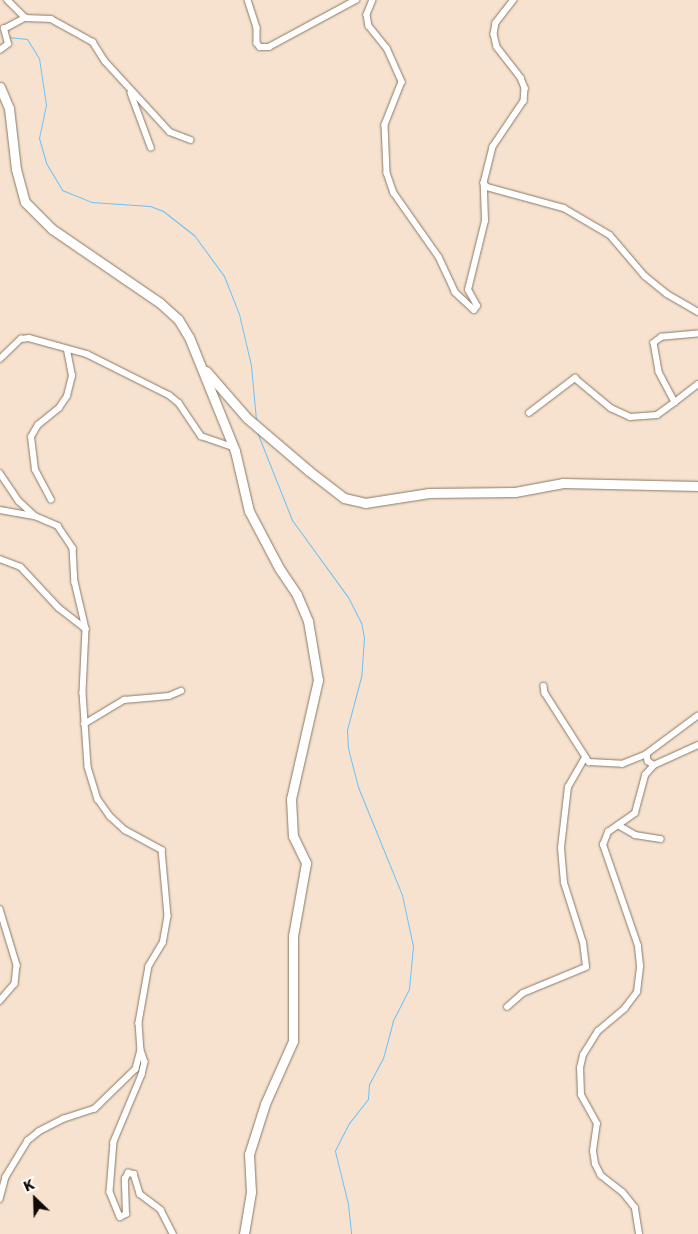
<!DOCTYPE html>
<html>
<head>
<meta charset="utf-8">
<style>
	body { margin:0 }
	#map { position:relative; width:698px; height:1234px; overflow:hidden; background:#f6e2ce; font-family:"Golos Text",sans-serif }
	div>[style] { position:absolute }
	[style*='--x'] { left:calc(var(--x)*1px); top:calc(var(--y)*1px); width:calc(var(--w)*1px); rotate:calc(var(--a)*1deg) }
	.stream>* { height:1px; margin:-0.5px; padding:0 0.5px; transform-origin:0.5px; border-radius:0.5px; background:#6bc2f9 }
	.roads { filter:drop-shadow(0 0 1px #8a7866) drop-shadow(0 0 1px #8a7866) }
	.street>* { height:5.5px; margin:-2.75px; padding:0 2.75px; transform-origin:2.75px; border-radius:2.75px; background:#fff }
	.secondary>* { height:9px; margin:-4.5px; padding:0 4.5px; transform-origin:4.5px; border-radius:4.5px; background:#fff }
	span { translate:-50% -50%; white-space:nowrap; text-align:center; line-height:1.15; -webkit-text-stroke:4px #fff; paint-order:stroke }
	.north { position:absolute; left:10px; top:1174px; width:50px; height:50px; -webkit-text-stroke:4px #fff; paint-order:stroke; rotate:336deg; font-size:14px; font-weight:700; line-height:20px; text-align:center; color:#110b05 }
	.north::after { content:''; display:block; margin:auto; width:18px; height:22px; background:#110b05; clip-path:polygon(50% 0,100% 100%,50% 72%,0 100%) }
</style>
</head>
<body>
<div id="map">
	<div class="stream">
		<i style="--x:8;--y:37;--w:19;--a:6"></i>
		<i style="--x:27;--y:39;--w:22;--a:58"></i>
		<i style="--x:39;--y:58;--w:48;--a:81.5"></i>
		<i style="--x:46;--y:105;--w:34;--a:102"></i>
		<i style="--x:39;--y:138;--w:26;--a:74"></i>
		<i style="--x:46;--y:163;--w:31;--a:59"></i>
		<i style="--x:62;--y:190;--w:31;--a:22"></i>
		<i style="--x:91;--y:202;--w:59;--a:3.9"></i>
		<i style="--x:150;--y:206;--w:14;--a:21"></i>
		<i style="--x:163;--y:211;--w:39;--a:38"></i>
		<i style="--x:194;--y:235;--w:51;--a:53.8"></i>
		<i style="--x:224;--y:276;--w:41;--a:68.5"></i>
		<i style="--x:239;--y:314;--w:52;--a:76.8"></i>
		<i style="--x:251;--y:365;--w:55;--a:84.8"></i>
		<i style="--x:257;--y:432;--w:95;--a:68.3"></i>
		<i style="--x:292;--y:520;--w:95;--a:54"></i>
		<i style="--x:348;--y:597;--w:28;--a:63"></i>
		<i style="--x:361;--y:622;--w:16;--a:79"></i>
		<i style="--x:364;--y:638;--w:39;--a:94"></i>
		<i style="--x:361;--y:677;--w:55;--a:104.8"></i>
		<i style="--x:347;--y:730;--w:18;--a:87"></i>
		<i style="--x:348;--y:748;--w:40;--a:75.6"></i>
		<i style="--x:358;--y:787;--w:117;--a:67.8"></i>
		<i style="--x:402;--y:895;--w:52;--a:77.8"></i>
		<i style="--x:413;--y:946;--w:43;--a:95.3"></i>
		<i style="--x:409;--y:989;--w:36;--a:117"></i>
		<i style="--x:393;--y:1021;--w:38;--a:105"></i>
		<i style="--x:383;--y:1058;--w:30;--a:118"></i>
		<i style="--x:369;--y:1084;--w:15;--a:94"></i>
		<i style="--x:368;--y:1099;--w:31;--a:128"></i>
		<i style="--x:349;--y:1123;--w:31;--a:117"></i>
		<i style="--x:335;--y:1151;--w:55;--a:76.2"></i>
		<i style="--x:348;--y:1204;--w:30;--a:84"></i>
	</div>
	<div class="roads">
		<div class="street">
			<i style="--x:248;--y:0;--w:29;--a:72"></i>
			<i style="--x:257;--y:28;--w:15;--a:90"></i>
			<i style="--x:257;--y:43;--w:5;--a:53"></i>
			<i style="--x:260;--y:47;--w:9;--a:0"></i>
			<i style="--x:269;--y:47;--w:99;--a:-28.4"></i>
			<i style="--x:373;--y:0;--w:16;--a:112"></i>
			<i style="--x:367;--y:15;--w:11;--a:80"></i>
			<i style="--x:369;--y:26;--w:28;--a:51"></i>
			<i style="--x:387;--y:48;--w:37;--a:66"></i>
			<i style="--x:402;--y:82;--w:46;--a:111.6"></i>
			<i style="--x:385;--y:125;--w:48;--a:87.6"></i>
			<i style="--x:387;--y:173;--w:21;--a:71"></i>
			<i style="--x:394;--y:193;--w:78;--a:54.9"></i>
			<i style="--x:439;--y:257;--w:38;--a:65"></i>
			<i style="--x:455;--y:292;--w:26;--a:43"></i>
			<i style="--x:474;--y:310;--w:5;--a:-53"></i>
			<i style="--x:477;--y:306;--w:18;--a:-119"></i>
			<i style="--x:468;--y:290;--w:71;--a:-76.2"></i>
			<i style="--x:485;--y:221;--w:38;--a:-92"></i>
			<i style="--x:514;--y:0;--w:29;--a:128"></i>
			<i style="--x:496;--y:23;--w:11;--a:100"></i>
			<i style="--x:494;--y:34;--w:13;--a:77"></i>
			<i style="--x:497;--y:47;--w:39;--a:52"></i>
			<i style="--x:521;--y:78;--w:11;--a:68"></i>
			<i style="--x:525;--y:88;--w:13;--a:94"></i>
			<i style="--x:524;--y:101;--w:55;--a:124"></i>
			<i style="--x:493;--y:147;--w:37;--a:104"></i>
			<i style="--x:484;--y:183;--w:5;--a:53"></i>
			<i style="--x:487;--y:187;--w:80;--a:15.3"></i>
			<i style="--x:564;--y:208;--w:53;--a:30.4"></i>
			<i style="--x:610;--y:235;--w:54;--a:49.5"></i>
			<i style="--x:645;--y:276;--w:28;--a:39"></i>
			<i style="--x:667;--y:294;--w:36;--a:30"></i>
			<i style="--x:25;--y:18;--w:26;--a:2"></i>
			<i style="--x:51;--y:19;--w:48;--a:28.7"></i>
			<i style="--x:93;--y:42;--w:22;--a:58"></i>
			<i style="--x:105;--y:61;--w:96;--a:47.5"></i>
			<i style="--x:170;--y:132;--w:22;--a:21"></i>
			<i style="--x:0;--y:50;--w:10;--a:-37"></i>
			<i style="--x:8;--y:44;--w:16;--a:-105"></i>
			<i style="--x:4;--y:29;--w:24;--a:-28"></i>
			<i style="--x:25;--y:18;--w:25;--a:-135"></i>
			<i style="--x:131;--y:93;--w:58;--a:69.7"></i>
			<i style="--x:698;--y:334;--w:36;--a:175"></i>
			<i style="--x:662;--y:337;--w:10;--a:143"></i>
			<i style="--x:654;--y:343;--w:29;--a:80"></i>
			<i style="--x:659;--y:372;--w:34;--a:62"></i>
			<i style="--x:675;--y:402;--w:29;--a:-38"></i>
			<i style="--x:0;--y:359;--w:29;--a:-44"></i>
			<i style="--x:21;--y:339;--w:8;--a:-7"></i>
			<i style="--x:29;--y:338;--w:60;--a:15.4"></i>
			<i style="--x:87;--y:354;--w:92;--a:26.6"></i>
			<i style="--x:169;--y:395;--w:13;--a:39"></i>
			<i style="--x:179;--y:403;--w:40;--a:56"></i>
			<i style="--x:201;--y:436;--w:34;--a:19"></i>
			<i style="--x:529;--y:413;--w:58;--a:-37.3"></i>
			<i style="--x:575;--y:378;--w:47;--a:39.8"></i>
			<i style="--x:611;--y:408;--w:21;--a:25"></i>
			<i style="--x:630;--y:417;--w:27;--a:-4"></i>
			<i style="--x:657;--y:415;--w:22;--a:-36"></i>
			<i style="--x:0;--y:473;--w:34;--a:56"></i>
			<i style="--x:19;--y:501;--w:22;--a:43"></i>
			<i style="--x:35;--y:516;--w:25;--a:23"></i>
			<i style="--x:58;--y:526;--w:27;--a:56"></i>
			<i style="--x:73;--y:548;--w:34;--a:87"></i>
			<i style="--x:75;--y:582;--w:48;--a:76.8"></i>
			<i style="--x:86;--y:629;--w:64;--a:92.7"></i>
			<i style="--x:83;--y:693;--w:74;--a:86.1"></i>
			<i style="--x:88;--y:767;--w:34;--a:73"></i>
			<i style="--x:98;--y:799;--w:21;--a:55"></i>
			<i style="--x:110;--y:816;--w:21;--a:43"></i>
			<i style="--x:125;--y:830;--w:42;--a:28.4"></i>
			<i style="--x:162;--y:850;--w:66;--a:84.8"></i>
			<i style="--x:168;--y:916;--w:27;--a:100"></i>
			<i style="--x:163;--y:943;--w:27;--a:121"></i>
			<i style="--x:149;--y:966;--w:58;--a:100"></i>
			<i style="--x:139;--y:1023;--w:27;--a:86"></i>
			<i style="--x:141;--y:1050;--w:20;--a:105"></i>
			<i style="--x:136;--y:1069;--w:57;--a:135.7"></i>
			<i style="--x:95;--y:1109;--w:33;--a:162"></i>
			<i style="--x:64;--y:1119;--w:28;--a:153"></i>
			<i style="--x:39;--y:1132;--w:14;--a:141"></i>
			<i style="--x:28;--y:1141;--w:42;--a:121.4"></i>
			<i style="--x:6;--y:1177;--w:23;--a:105"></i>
			<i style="--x:51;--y:500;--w:34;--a:-118"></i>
			<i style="--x:35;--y:470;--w:33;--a:-97"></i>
			<i style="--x:31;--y:437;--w:14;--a:-60"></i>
			<i style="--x:38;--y:425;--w:27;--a:-39"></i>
			<i style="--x:59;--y:408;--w:14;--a:-56"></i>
			<i style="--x:67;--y:396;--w:21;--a:-76"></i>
			<i style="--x:72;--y:376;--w:26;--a:-101"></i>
			<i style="--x:0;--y:510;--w:34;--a:10"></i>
			<i style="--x:0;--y:559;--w:22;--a:21"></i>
			<i style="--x:21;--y:567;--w:56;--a:47.2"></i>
			<i style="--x:59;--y:608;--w:34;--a:38"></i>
			<i style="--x:544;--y:686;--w:7;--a:82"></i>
			<i style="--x:545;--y:693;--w:82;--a:57.5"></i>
			<i style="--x:589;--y:762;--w:33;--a:3"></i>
			<i style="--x:622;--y:764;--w:27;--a:-22"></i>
			<i style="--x:698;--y:716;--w:64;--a:143.3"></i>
			<i style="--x:647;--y:754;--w:7;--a:82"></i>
			<i style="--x:648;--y:761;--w:7;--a:34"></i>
			<i style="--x:654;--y:765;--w:48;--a:-24.4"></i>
			<i style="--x:84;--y:724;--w:47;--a:-31"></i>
			<i style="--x:124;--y:700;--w:45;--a:-5.1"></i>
			<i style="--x:169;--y:696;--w:13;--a:-23"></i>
			<i style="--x:618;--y:825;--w:20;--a:30"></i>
			<i style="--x:635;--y:835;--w:26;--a:9"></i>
			<i style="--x:0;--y:909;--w:59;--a:73.1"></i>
			<i style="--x:17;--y:965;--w:19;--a:96"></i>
			<i style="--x:15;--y:984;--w:23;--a:131"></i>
			<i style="--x:507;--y:1007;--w:21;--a:-41"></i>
			<i style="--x:523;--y:993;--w:68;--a:-22.4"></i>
			<i style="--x:586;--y:967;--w:24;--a:-97"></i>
			<i style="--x:583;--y:943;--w:63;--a:-107.6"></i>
			<i style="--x:564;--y:883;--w:35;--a:-95"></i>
			<i style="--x:561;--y:848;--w:61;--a:-83.5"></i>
			<i style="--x:568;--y:787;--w:34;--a:-60"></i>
			<i style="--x:142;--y:1053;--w:9;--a:72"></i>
			<i style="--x:145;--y:1062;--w:13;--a:103"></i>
			<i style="--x:142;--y:1075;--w:73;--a:112.7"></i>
			<i style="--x:114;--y:1142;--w:50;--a:94.6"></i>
			<i style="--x:110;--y:1192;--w:27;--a:68"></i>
			<i style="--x:120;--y:1217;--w:7;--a:-27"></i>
			<i style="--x:126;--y:1214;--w:35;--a:-92"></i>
			<i style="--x:125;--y:1179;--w:7;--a:-63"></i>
			<i style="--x:128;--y:1173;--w:6;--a:9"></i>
			<i style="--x:134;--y:1174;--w:21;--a:73"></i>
			<i style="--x:140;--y:1194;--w:26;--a:37"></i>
			<i style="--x:161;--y:1210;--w:27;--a:63"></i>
			<i style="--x:639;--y:1234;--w:26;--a:-99"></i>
			<i style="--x:635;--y:1208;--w:19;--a:-129"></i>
			<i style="--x:623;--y:1193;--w:28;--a:-142"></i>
			<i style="--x:601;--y:1176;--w:13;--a:-117"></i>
			<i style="--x:595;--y:1164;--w:13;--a:-99"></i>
			<i style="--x:593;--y:1151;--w:27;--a:-82"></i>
			<i style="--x:597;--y:1124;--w:33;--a:-119"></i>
			<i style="--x:581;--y:1095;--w:27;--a:-92"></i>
			<i style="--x:580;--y:1068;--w:13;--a:-77"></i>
			<i style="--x:583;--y:1055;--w:28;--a:-58"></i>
			<i style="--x:598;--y:1031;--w:35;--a:-40"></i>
			<i style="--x:625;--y:1008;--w:20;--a:-53"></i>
			<i style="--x:637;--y:992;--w:26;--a:-83"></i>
			<i style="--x:640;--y:966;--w:20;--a:-96"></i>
			<i style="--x:638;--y:946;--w:107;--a:-109.1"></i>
			<i style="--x:603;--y:845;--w:14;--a:-69"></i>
			<i style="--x:608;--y:832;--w:33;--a:-35"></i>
			<i style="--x:635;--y:813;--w:39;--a:-75"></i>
			<i style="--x:645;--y:775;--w:13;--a:-48"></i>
		</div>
		<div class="secondary">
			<i style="--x:0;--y:87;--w:23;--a:67"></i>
			<i style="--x:9;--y:108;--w:61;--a:83.5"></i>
			<i style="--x:16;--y:169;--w:34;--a:75"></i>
			<i style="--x:25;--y:202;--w:38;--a:45"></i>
			<i style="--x:52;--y:229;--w:131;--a:34.4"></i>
			<i style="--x:160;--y:303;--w:24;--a:42"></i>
			<i style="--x:178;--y:319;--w:21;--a:59"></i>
			<i style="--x:189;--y:337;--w:123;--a:68"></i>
			<i style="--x:235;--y:451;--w:62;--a:76.9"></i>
			<i style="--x:249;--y:511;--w:64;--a:62.2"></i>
			<i style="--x:279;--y:568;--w:32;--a:56"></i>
			<i style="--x:297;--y:595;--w:28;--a:67"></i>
			<i style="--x:308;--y:621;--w:60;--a:80.4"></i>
			<i style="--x:318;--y:680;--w:122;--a:102.8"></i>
			<i style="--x:291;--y:799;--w:37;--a:87"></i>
			<i style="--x:293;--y:836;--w:30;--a:64"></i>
			<i style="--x:306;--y:863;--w:74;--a:100.1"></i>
			<i style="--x:293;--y:936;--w:105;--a:90"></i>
			<i style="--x:293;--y:1041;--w:69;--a:114"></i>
			<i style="--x:265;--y:1104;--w:52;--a:107.7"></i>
			<i style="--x:249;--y:1154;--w:38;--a:87"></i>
			<i style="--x:251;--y:1192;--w:43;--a:99.5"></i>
			<i style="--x:206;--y:371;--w:62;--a:48.9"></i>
			<i style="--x:247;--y:418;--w:82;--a:40.5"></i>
			<i style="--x:309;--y:471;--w:44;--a:37.6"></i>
			<i style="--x:344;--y:498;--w:22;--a:13"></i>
			<i style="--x:365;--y:503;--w:65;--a:-8.9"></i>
			<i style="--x:429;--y:493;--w:86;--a:-0.7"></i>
			<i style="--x:515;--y:492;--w:49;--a:-10.6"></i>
			<i style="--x:563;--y:483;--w:135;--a:1.3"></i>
		</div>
	</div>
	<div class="north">K</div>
</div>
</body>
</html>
